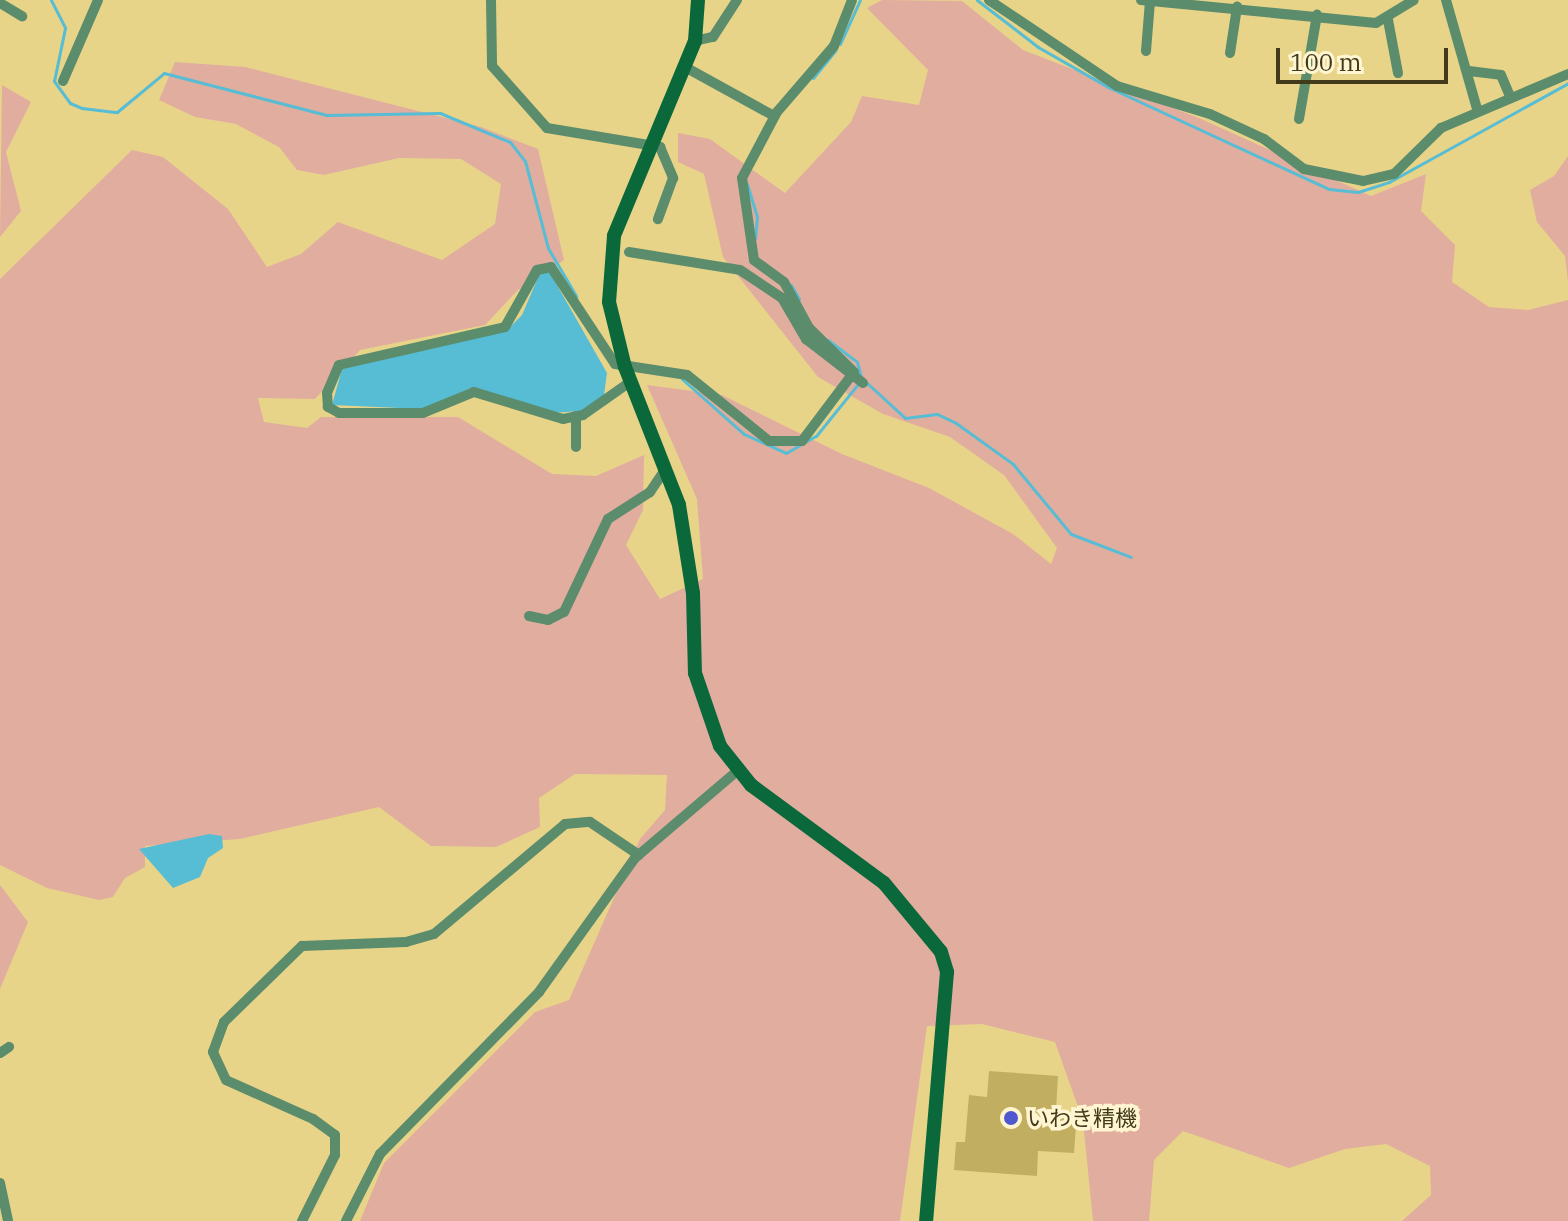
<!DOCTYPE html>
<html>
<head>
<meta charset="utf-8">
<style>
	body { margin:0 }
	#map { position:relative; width:1568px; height:1221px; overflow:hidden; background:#e8d489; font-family:"IBM Plex Serif","Noto Sans JP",serif }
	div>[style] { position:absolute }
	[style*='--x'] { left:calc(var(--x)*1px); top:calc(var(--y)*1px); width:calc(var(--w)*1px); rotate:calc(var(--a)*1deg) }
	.green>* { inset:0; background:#e1ad9f }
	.water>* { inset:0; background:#56bdd4 }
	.stream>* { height:3px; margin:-1.5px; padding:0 1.5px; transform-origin:1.5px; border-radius:1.5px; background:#56bdd4 }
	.building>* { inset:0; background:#c2ae61 }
	.street>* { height:10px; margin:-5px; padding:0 5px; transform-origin:5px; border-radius:5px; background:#5b8c6c }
	.secondary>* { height:14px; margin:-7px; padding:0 7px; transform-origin:7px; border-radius:7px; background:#0a683b }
	.dots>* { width:22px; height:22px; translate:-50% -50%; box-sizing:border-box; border:4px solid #fff6d1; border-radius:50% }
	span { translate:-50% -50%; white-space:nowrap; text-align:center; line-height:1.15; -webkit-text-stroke:7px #fff6d1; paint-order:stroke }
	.poi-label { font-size:22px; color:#423a1b }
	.left { translate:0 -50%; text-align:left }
	.scale { position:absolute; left:1276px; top:48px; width:172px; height:36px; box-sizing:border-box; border:4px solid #423a1b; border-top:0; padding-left:10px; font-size:24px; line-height:28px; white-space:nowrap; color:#423a1b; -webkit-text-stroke:6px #fff6d1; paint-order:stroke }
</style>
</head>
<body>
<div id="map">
	<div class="green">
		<i style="clip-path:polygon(882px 0,962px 1px,1023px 50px,1199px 118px,1371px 196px,1426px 174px,1421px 211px,1455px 245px,1452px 282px,1489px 307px,1528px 310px,1568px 300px,1568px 1221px,1402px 1221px,1431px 1195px,1430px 1166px,1386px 1144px,1345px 1149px,1289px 1168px,1183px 1131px,1154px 1160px,1149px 1221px,1093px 1221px,1083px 1121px,1055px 1042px,982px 1024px,927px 1026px,900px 1221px,360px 1221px,384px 1163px,535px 1012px,569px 1000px,640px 839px,665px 810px,667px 775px,575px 774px,539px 798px,540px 827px,496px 847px,431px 846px,379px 807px,240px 839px,145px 846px,145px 867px,125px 878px,113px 897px,99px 900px,47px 888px,0 865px,0 279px,132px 150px,163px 157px,228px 209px,267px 267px,301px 254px,338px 222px,442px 260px,495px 224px,501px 184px,461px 159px,399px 158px,324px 175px,297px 170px,279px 147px,236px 124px,195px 117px,159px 100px,175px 62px,245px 67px,481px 127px,538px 149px,564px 260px,517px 291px,485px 325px,360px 350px,315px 399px,258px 398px,264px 422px,307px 428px,321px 417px,458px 417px,552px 474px,596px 476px,644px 455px,643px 510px,626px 545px,660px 599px,703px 579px,697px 499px,647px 385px,722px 395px,842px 454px,929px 488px,1013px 534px,1051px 564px,1057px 548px,1004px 475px,950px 437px,883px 414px,818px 377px,723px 257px,704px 174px,678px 162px,678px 133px,710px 139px,785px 193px,851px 122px,862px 96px,919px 105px,928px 70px,867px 8px)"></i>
		<i style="clip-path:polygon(2px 85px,31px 102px,6px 152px,21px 211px,0 237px)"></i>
		<i style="clip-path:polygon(1568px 156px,1568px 282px,1565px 256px,1537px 222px,1530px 190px,1554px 176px)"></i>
		<i style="clip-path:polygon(0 885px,28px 922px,0 989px)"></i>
	</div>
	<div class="water">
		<i style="clip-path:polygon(549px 271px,607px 373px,604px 395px,581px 411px,551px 413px,474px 387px,422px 409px,332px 405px,342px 369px,507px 330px,522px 315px,540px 273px)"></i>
		<i style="clip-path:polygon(209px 834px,222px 836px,223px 848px,208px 858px,200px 877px,173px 888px,139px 849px)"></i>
	</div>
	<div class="stream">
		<i style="--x:51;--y:0;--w:31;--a:63"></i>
		<i style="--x:65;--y:28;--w:54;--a:101.7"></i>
		<i style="--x:54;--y:81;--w:27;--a:54"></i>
		<i style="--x:70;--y:103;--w:13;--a:23"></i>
		<i style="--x:82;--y:108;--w:35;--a:7"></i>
		<i style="--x:117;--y:112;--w:61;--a:-39.7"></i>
		<i style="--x:164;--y:73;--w:167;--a:14.5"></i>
		<i style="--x:326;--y:115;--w:114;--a:-1"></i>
		<i style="--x:440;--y:113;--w:76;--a:22.5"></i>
		<i style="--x:510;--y:142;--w:24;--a:52"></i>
		<i style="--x:525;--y:161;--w:90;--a:75.2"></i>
		<i style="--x:548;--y:248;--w:56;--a:59.7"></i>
		<i style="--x:977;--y:0;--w:77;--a:37.6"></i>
		<i style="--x:1038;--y:47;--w:81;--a:29.7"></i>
		<i style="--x:1108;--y:87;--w:243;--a:24.8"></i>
		<i style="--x:1329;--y:189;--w:29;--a:6"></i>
		<i style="--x:1358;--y:192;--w:33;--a:-18"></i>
		<i style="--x:1389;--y:182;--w:205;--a:-28.9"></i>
		<i style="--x:840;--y:44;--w:48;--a:-65.6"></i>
		<i style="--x:813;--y:78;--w:36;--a:-51"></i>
		<i style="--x:747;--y:184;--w:34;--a:73"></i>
		<i style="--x:757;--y:217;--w:21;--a:95"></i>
		<i style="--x:791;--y:285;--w:16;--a:60"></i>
		<i style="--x:828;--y:340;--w:36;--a:37"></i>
		<i style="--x:857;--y:362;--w:16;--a:75"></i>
		<i style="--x:682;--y:379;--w:83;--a:41.6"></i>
		<i style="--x:744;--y:434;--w:46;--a:24.3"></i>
		<i style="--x:786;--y:453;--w:34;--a:-30"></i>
		<i style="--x:816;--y:436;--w:67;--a:-51.1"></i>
		<i style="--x:867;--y:383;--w:52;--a:42.6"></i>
		<i style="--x:905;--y:418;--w:32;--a:-7"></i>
		<i style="--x:937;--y:414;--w:21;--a:25"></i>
		<i style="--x:956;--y:423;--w:70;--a:35.7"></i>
		<i style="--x:1013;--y:464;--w:91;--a:50.4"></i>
		<i style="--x:1071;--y:534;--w:64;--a:21"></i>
	</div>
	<div class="building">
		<i style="clip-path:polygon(989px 1071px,1058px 1076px,1056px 1111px,1077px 1112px,1074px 1153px,1038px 1151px,1037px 1176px,954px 1170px,956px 1142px,965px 1142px,969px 1095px,987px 1097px)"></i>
	</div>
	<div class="street">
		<i style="--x:491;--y:0;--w:66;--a:89.1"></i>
		<i style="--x:492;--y:66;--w:83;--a:48.4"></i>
		<i style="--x:547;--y:128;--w:115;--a:9.5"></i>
		<i style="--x:660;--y:147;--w:34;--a:67"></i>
		<i style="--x:673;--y:178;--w:44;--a:110.1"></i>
		<i style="--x:989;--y:0;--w:154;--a:33.9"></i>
		<i style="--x:1117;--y:86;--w:97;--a:16.8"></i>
		<i style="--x:1210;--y:114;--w:60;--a:24.8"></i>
		<i style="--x:1264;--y:139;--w:50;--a:36.9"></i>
		<i style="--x:1304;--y:169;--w:60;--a:11.5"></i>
		<i style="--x:1363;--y:181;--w:32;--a:-13"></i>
		<i style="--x:1394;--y:174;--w:66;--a:-44.4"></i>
		<i style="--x:1441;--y:128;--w:138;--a:-23"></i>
		<i style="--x:1141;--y:0;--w:236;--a:5.6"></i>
		<i style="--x:1376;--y:23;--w:44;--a:-31.2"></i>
		<i style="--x:1446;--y:0;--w:116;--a:74.1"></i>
		<i style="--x:0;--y:3;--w:26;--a:31"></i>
		<i style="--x:1388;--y:20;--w:54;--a:79.3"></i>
		<i style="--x:695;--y:41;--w:18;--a:-13"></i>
		<i style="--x:713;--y:37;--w:44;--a:-57"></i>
		<i style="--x:1146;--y:51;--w:50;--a:-85.4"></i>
		<i style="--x:1230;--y:53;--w:47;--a:-81.3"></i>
		<i style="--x:685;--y:67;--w:102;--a:28.8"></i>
		<i style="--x:1469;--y:71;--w:32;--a:7"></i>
		<i style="--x:1501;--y:75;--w:25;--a:67"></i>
		<i style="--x:63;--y:81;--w:88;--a:-66.6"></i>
		<i style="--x:1299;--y:119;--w:106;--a:-80.2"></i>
		<i style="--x:629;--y:252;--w:112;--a:9.2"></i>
		<i style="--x:740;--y:270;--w:50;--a:33.7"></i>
		<i style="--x:782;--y:298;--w:48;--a:59.7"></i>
		<i style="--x:806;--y:339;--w:72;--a:37.7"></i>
		<i style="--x:630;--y:382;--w:57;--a:144.9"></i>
		<i style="--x:583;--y:415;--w:20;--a:169"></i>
		<i style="--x:563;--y:419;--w:93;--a:-163.1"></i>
		<i style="--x:474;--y:392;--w:55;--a:157.6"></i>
		<i style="--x:423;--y:413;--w:84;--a:180"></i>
		<i style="--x:339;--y:413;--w:13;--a:-151"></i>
		<i style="--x:328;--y:407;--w:14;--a:-94"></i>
		<i style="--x:327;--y:393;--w:30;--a:-67"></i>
		<i style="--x:339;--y:365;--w:170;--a:-12.9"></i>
		<i style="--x:505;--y:327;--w:65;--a:-60.7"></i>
		<i style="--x:537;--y:270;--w:14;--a:-12"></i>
		<i style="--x:551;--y:267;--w:116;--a:56.6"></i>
		<i style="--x:615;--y:364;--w:73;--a:8.7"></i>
		<i style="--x:687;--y:375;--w:105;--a:38.8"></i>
		<i style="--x:769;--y:441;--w:33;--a:0"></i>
		<i style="--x:802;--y:441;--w:86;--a:-53"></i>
		<i style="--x:854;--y:372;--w:63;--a:-135.6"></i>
		<i style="--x:809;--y:328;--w:52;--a:-118.5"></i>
		<i style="--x:784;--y:282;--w:37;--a:-144"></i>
		<i style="--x:754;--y:260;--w:83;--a:-98.3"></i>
		<i style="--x:742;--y:178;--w:75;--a:-62.1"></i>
		<i style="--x:777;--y:112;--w:87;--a:-49.2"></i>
		<i style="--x:834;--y:46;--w:49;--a:-68.6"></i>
		<i style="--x:576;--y:416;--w:31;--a:90"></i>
		<i style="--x:529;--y:616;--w:19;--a:12"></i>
		<i style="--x:548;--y:620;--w:18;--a:-27"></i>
		<i style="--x:564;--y:612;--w:103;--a:-64.7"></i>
		<i style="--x:608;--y:519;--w:50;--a:-32.7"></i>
		<i style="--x:650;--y:492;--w:27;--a:-56"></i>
		<i style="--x:0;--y:1053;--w:11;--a:-34"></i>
		<i style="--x:0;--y:1183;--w:39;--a:78"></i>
		<i style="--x:302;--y:1221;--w:74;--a:-63.4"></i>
		<i style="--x:335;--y:1155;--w:20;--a:-90"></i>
		<i style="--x:335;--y:1135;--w:27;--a:-144"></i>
		<i style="--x:313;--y:1119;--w:95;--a:-155.9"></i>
		<i style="--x:226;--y:1080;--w:31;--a:-115"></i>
		<i style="--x:213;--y:1052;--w:32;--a:-70"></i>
		<i style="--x:224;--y:1022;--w:109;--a:-44.3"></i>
		<i style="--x:302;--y:946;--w:104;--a:-2.2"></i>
		<i style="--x:406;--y:942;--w:29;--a:-16"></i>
		<i style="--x:434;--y:934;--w:171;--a:-40"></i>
		<i style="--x:565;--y:824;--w:25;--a:-5"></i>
		<i style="--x:590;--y:822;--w:59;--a:34"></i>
		<i style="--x:346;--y:1221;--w:75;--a:-63.1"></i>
		<i style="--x:380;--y:1154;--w:227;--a:-45.5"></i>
		<i style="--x:539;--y:992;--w:165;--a:-54.4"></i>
		<i style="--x:635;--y:858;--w:133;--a:-40.4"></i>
	</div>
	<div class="secondary">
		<i style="--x:698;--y:0;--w:41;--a:94.2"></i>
		<i style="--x:695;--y:41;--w:211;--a:112.6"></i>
		<i style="--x:614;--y:236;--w:66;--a:94.3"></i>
		<i style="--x:609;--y:302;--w:67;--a:76.2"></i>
		<i style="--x:625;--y:367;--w:148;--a:68.6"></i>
		<i style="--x:679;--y:505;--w:89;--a:81"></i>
		<i style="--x:693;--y:593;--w:80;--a:88.6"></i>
		<i style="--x:695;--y:673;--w:77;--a:71.1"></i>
		<i style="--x:720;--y:746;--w:50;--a:51.5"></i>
		<i style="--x:751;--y:785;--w:165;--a:36.4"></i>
		<i style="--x:884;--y:883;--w:89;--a:50.4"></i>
		<i style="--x:941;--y:952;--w:21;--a:73"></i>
		<i style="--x:947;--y:972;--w:250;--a:94.8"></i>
	</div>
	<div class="dots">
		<i style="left:1011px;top:1118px;background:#4f58ce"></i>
	</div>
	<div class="poi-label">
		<span class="left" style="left:1027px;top:1118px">いわき精機</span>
	</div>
	<div class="scale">100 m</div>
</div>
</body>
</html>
